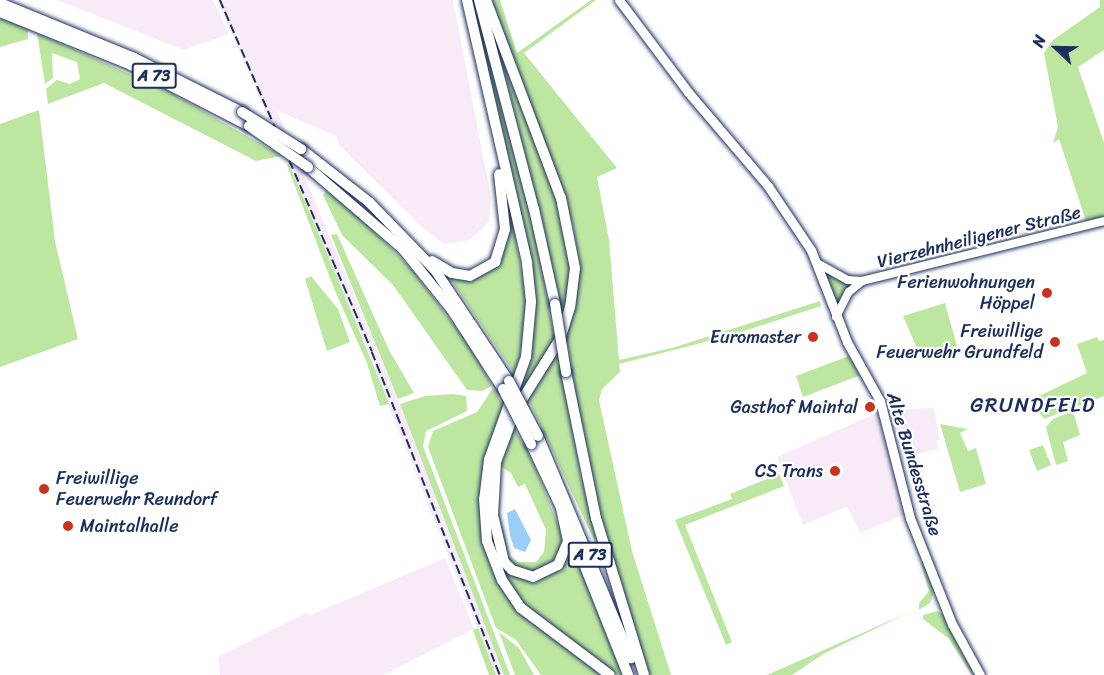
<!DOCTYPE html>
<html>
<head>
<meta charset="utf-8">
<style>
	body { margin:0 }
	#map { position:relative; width:1104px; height:675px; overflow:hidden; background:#fff; font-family:Sriracha,sans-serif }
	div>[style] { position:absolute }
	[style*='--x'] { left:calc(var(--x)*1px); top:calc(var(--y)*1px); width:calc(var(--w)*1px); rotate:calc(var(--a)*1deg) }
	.built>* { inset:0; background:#f7ebf8 }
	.green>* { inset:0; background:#bde6a1 }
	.water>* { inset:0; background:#99cef7 }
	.roads { filter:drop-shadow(0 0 2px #1b2f5e) drop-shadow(0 0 2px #1b2f5e) }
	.minor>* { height:8px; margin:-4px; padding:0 4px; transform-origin:4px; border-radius:4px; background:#fff }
	.major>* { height:9px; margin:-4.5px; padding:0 4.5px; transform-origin:4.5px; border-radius:4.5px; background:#fff }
	.highway>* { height:10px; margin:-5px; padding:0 5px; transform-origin:5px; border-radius:5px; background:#fff }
	.rail>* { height:1.5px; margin-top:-0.75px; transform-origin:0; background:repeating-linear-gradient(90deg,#1b2f5e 0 9px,transparent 0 13.5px) }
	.bridges { filter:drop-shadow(0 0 2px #1b2f5e) drop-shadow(0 0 2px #1b2f5e) }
	.highway-bridge>* { height:10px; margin:-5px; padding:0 5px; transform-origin:5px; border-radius:5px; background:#fff }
	.dots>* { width:16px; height:16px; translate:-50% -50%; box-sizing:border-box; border:3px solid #fff; border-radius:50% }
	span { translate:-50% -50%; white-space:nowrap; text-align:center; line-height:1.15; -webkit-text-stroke:4.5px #fff; paint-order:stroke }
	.shield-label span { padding:2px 4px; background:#fff; border:2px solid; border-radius:4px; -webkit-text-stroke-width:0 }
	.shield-label { font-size:16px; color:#1b2f5e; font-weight:700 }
	.street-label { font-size:18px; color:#1b2f5e }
	.poi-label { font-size:18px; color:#1b2f5e }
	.right { translate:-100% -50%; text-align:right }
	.left { translate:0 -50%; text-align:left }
	.quarter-label { font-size:21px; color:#1b2f5e; letter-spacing:1.5px }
	.north { position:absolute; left:1026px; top:18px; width:60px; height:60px; -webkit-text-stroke:4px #fff; paint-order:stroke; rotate:292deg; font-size:16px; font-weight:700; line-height:24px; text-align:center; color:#1b2f5e }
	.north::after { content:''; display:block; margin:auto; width:21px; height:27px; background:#1b2f5e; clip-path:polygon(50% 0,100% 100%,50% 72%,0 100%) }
</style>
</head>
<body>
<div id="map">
	<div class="built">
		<i style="clip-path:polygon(57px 0,213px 0,229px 34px,184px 50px)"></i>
		<i style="clip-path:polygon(217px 0,453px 0,491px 197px,489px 222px,470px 240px,444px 244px,424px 229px,339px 145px,336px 136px,277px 111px,398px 399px,504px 675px,496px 675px,337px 277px)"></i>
		<i style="clip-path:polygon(934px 408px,940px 440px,936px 441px,938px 449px,902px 457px,894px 415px,907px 409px)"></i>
		<i style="clip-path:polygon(879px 412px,913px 511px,860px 533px,847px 507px,803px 525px,777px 457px)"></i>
		<i style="clip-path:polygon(445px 558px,474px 629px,383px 675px,220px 675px,218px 657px,308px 612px,310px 615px)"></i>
	</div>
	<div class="green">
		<i style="clip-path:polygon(471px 0,475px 0,536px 238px,555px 342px,524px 391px,520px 386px,531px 353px,536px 305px)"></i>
		<i style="clip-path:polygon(493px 0,500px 0,517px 53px,591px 0,596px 0,524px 53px,617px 168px,597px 177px,609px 240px,619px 360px,672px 348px,820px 301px,821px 306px,732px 335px,619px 364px,620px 372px,602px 389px,599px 400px,632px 551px,671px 675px,646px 675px,593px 495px,566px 335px,578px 254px,572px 220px,493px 11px)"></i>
		<i style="clip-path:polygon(1100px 0,1104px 0,1104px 50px,1078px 67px,1104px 143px,1104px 218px,1086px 221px,1059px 139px,1053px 143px,1058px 127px,1044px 53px,1053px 40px,1100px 7px)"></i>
		<i style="clip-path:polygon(0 18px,28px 29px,28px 39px,0 47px)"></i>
		<i style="clip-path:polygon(37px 33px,168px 91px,282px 156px,256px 161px,104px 83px,48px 104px,46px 89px,57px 80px,70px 84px,80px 79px,77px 62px,52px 53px,53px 78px,45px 84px)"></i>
		<i style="clip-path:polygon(497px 42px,561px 206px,572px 257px,563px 325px,547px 242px)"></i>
		<i style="clip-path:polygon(39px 110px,55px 241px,78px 339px,0 367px,0 124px)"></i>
		<i style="clip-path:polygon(289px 164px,337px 277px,389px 404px,380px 406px,367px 363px,335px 291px,287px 165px)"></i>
		<i style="clip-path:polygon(326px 191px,359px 216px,413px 271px,470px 346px,492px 386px,482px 391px,467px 390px,393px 285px,342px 235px,323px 195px)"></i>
		<i style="clip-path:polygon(511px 213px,528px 308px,516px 376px,448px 275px,477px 277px,491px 271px,503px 256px)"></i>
		<i style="clip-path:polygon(337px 234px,389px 350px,414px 393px,398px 399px,331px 235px)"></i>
		<i style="clip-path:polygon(829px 275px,853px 284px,837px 306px,827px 278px)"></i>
		<i style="clip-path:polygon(311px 276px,338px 309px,350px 342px,327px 351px,305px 279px)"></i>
		<i style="clip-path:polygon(945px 303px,957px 346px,920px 355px,903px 316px)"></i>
		<i style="clip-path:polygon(1097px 337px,1099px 341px,1104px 340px,1104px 396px,1044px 419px,1034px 404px,1035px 398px,1087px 373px,1077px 344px)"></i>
		<i style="clip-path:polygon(557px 349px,581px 476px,600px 553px,527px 396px)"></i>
		<i style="clip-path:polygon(849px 356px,861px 375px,803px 397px,796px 376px)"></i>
		<i style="clip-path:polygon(493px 388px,503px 406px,484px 463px,487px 552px,493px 572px,513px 604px,532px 623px,605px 675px,541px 675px,516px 640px,496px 628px,428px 447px,433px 431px,477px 412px)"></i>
		<i style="clip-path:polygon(452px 394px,466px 396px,467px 411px,426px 431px,423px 446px,510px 675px,504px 675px,400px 404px,425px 396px)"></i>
		<i style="clip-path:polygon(1073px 411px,1080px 435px,1063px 442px,1068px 461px,1056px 465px,1046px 427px,1053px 419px)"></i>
		<i style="clip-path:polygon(512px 424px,532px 460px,565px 541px,560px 559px,529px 573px,508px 562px,496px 522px,500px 478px,499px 513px,510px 556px,518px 562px,536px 562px,544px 552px,546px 530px,525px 484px,518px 487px,511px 473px,500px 466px)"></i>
		<i style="clip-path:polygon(940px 424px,968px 429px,960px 433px,968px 451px,976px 448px,986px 484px,960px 492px)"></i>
		<i style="clip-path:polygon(1043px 445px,1051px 465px,1037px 471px,1029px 450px)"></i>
		<i style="clip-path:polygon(779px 474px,784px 486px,685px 525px,732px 642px,726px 645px,675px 520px,732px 499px,730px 494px)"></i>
		<i style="clip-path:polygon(571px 542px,623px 675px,617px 675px,531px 614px,500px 568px,541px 578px,562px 566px)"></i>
		<i style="clip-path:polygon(924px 561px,934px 593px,930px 603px,919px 610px,919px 603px,929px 591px,921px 563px)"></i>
		<i style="clip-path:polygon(912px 611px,825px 653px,792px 675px,767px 675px)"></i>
		<i style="clip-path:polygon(937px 611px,944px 615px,976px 675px,972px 675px,949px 639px,923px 619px,923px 615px)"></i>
		<i style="clip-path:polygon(478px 628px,496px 675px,489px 675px,473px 630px)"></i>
		<i style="clip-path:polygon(499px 632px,519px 648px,534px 675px,515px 675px)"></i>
	</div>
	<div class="water">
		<i style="clip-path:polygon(515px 509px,531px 540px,525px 552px,514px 548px,510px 535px,507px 513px)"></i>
	</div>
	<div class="roads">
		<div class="minor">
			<i style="--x:817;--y:263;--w:35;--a:29"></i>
			<i style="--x:848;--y:280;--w:14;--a:4"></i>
			<i style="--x:862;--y:281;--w:249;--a:-13.9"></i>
			<i style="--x:836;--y:317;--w:28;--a:-63"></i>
			<i style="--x:849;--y:292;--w:17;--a:-40"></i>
		</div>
		<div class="major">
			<i style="--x:619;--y:0;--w:115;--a:53.1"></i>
			<i style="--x:688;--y:92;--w:123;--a:49.6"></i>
			<i style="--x:768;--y:186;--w:77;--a:56.1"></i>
			<i style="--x:811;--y:250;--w:99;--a:68.6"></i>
			<i style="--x:847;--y:342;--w:68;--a:60.8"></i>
			<i style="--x:880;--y:401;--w:121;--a:75.6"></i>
			<i style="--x:910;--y:518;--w:114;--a:68.4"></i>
			<i style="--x:952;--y:624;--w:58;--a:61.2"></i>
		</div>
		<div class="highway">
			<i style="--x:467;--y:0;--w:270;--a:77.1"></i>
			<i style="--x:527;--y:263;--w:39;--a:84"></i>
			<i style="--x:531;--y:302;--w:55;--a:95.2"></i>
			<i style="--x:526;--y:357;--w:109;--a:109.8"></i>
			<i style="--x:489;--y:460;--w:39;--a:97"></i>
			<i style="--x:484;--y:499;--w:42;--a:85.9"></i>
			<i style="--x:487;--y:541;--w:42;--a:69"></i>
			<i style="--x:502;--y:580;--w:34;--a:56"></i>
			<i style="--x:521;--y:608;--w:111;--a:37"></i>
			<i style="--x:479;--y:0;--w:216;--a:75.3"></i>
			<i style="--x:534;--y:209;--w:97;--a:77.5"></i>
			<i style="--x:486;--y:0;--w:212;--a:69.3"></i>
			<i style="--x:561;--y:198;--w:71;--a:78.7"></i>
			<i style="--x:575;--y:268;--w:39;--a:97"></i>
			<i style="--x:570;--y:307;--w:34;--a:107"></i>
			<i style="--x:560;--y:339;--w:85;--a:122"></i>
			<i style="--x:515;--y:411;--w:54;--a:110.4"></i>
			<i style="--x:496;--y:462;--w:53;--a:93.2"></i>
			<i style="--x:493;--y:515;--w:48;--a:76.8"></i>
			<i style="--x:504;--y:562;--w:11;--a:45"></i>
			<i style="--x:512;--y:570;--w:22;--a:18"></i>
			<i style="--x:533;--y:577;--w:28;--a:-26"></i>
			<i style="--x:558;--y:565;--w:26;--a:-67"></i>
			<i style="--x:568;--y:541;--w:33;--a:-102"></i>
			<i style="--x:0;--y:3;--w:145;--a:22.3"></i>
			<i style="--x:134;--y:58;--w:121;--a:26.6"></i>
			<i style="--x:0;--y:12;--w:141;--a:22"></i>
			<i style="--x:131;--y:65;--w:133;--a:27.3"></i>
			<i style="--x:301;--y:149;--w:86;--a:37.9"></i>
			<i style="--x:369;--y:202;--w:95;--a:45.9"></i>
			<i style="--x:435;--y:270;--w:133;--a:56.3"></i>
			<i style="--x:308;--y:167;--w:125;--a:40.8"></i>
			<i style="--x:403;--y:249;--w:78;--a:51.2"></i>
			<i style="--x:452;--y:310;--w:94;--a:57.2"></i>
			<i style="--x:432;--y:261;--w:23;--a:31"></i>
			<i style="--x:452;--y:273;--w:18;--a:9"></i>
			<i style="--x:470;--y:276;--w:29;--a:-29"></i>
			<i style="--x:495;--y:262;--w:34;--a:-73"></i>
			<i style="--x:505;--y:229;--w:55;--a:-96.2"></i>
			<i style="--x:566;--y:372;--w:149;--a:78.4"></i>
			<i style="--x:596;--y:518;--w:164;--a:73"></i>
			<i style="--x:538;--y:436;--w:241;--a:67.3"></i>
			<i style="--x:531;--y:444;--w:77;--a:64.8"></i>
			<i style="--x:570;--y:529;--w:157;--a:68.3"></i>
		</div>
	</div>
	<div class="rail">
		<i style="--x:220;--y:0;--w:383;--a:66.6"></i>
		<i style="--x:372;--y:352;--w:347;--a:68.4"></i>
	</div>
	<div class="bridges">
		<div class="highway-bridge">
			<i style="--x:242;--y:112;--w:70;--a:32.1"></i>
			<i style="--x:249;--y:126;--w:72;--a:34.8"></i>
			<i style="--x:555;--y:304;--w:69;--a:80.8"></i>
			<i style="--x:509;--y:381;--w:62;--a:62.2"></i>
			<i style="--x:503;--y:389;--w:62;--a:63"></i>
		</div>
	</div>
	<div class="dots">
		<i style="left:1047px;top:293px;background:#c8321e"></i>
		<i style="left:813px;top:337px;background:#c8321e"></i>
		<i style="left:1055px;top:342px;background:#c8321e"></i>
		<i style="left:870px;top:407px;background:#c8321e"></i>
		<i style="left:835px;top:471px;background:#c8321e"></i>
		<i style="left:44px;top:489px;background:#c8321e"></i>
		<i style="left:68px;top:526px;background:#c8321e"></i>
	</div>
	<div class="shield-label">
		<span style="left:154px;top:76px">A 73</span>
		<span style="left:590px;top:555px">A 73</span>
	</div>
	<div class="street-label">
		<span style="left:979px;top:237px;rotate:-14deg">Vierzehnheiligener Straße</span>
		<span style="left:914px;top:464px;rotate:73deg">Alte Bundesstraße</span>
	</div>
	<div class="poi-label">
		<span class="right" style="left:1035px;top:293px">Ferienwohnungen<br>Höppel</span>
		<span class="right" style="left:1043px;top:342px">Freiwillige<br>Feuerwehr Grundfeld</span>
		<span class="right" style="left:801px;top:337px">Euromaster</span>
		<span class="right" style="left:858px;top:407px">Gasthof Maintal</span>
		<span class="right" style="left:823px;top:471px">CS Trans</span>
		<span class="left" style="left:56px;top:489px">Freiwillige<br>Feuerwehr Reundorf</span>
		<span class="left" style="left:80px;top:526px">Maintalhalle</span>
	</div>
	<div class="quarter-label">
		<span style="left:1033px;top:405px">GRUNDFELD</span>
	</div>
	<div class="north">N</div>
</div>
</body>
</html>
